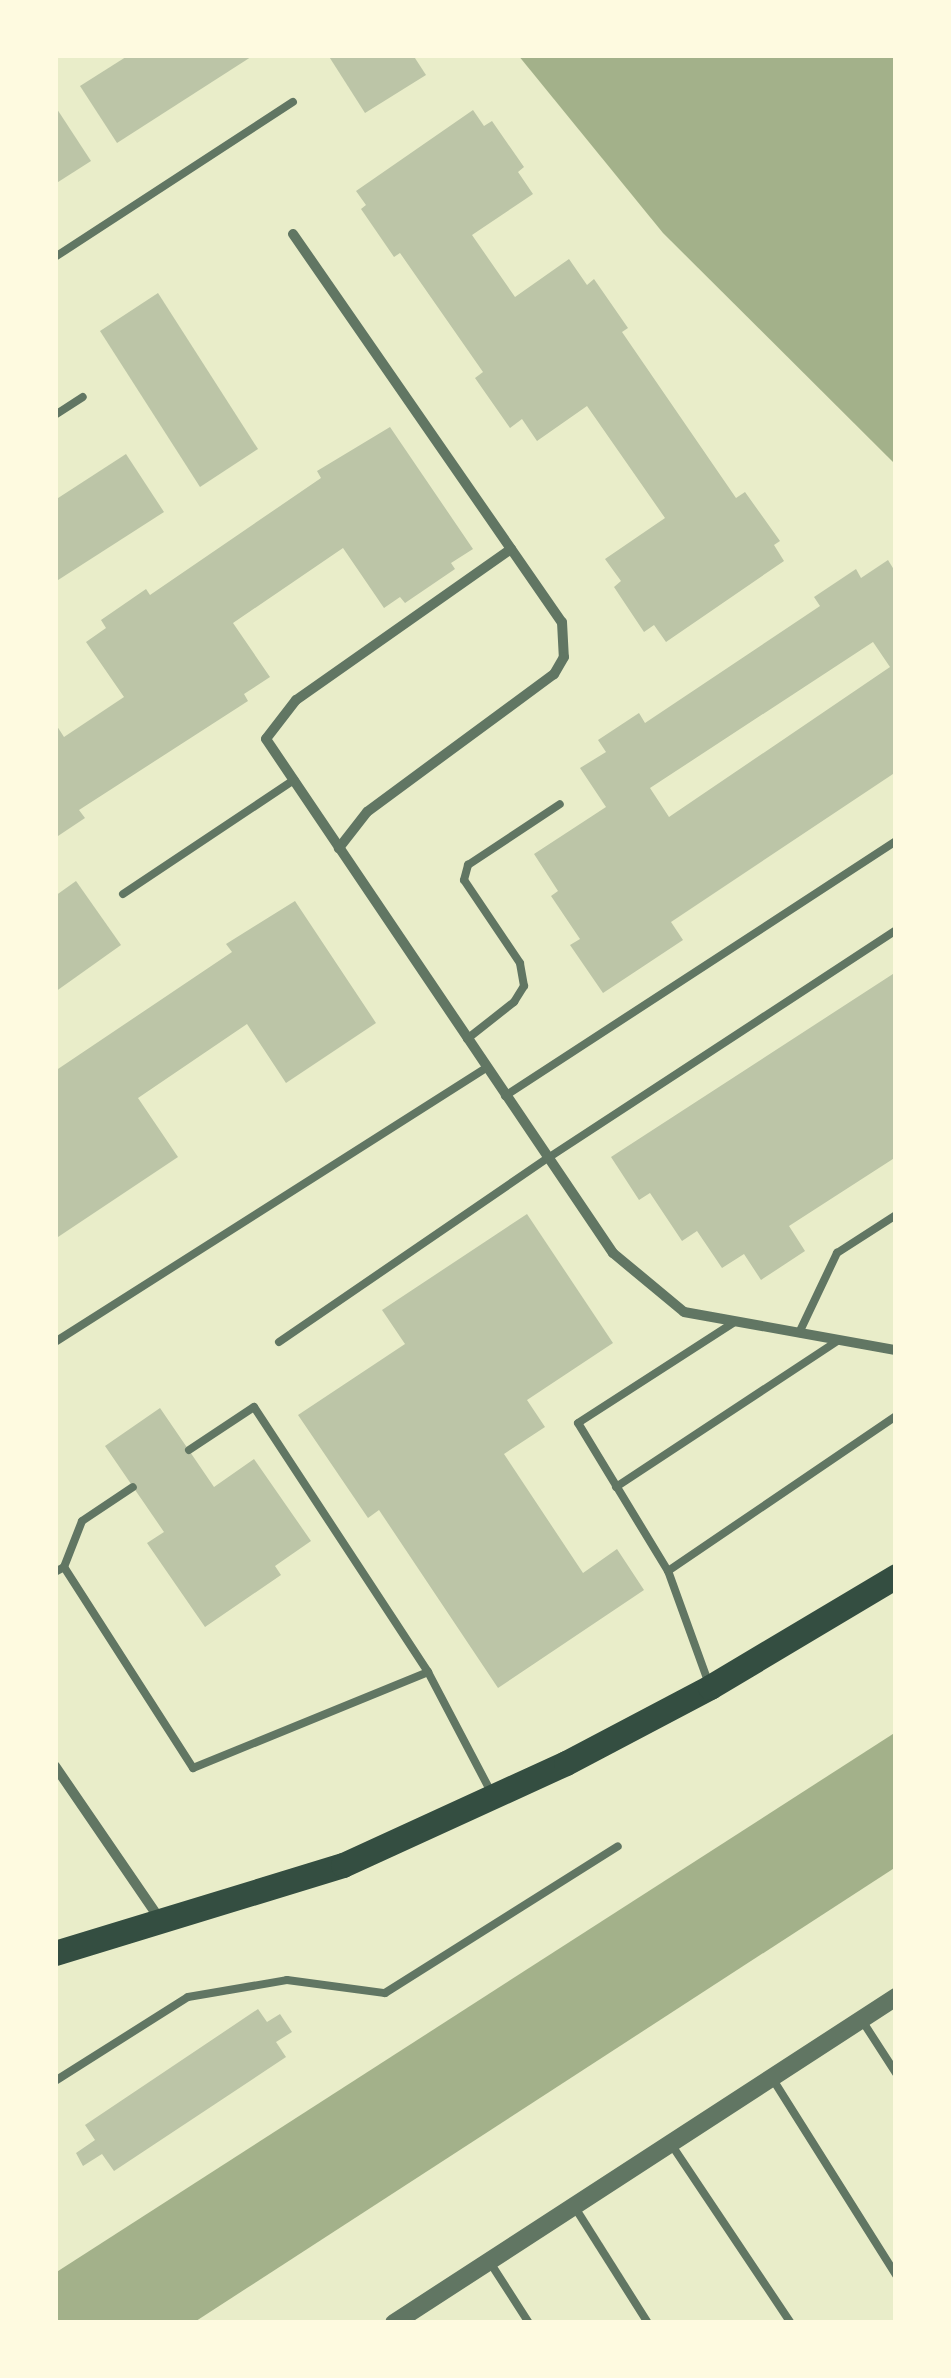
<!DOCTYPE html>
<html>
<head>
<meta charset="utf-8">
<style>
	body { margin:0 }
	#map { position:relative; width:951px; height:2378px; overflow:hidden; background:#e9edc9; font-family:Literata,serif }
	div>[style] { position:absolute }
	[style*='--x'] { left:calc(var(--x)*1px); top:calc(var(--y)*1px); width:calc(var(--w)*1px); rotate:calc(var(--a)*1deg) }
	.water>* { inset:0; background:#a3b18a }
	.building>* { inset:0; background:#bcc5a7 }
	.service>* { height:8px; margin:-4px; padding:0 4px; transform-origin:4px; border-radius:4px; background:#617663 }
	.minor>* { height:10px; margin:-5px; padding:0 5px; transform-origin:5px; border-radius:5px; background:#617663 }
	.tertiary>* { height:18px; margin:-9px; padding:0 9px; transform-origin:9px; border-radius:9px; background:#617663 }
	.primary>* { height:25px; margin:-12.5px; padding:0 12.5px; transform-origin:12.5px; border-radius:12.5px; background:#344e41 }
	span { translate:-50% -50%; white-space:nowrap; text-align:center; line-height:1.15; -webkit-text-stroke:10px #fefae0; paint-order:stroke }
	.frame { position:absolute; inset:0; border:58px solid #fefae0; pointer-events:none }
</style>
</head>
<body>
<div id="map">
	<div class="water">
		<i style="clip-path:polygon(518px 55px,896px 55px,896px 465px,663px 233px)"></i>
		<i style="clip-path:polygon(896px 1732px,896px 1867px,193px 2323px,55px 2323px,55px 2273px)"></i>
	</div>
	<div class="building">
		<i style="clip-path:polygon(129px 55px,254px 55px,117px 143px,80px 86px)"></i>
		<i style="clip-path:polygon(328px 55px,413px 55px,426px 75px,365px 113px)"></i>
		<i style="clip-path:polygon(55px 106px,91px 161px,55px 184px)"></i>
		<i style="clip-path:polygon(473px 110px,484px 126px,492px 121px,524px 167px,518px 172px,533px 194px,472px 235px,515px 297px,569px 259px,587px 285px,594px 279px,628px 328px,622px 332px,736px 498px,745px 492px,780px 541px,774px 545px,784px 561px,666px 642px,654px 625px,644px 632px,614px 587px,621px 581px,605px 559px,665px 518px,587px 406px,537px 441px,522px 419px,510px 428px,475px 378px,483px 372px,400px 253px,394px 257px,361px 209px,366px 205px,356px 191px)"></i>
		<i style="clip-path:polygon(158px 293px,258px 449px,200px 487px,100px 331px)"></i>
		<i style="clip-path:polygon(390px 427px,473px 549px,451px 563px,455px 569px,405px 603px,400px 597px,384px 608px,343px 548px,233px 623px,270px 677px,244px 694px,248px 701px,79px 810px,85px 818px,55px 838px,55px 723px,64px 737px,124px 697px,86px 642px,106px 628px,101px 620px,146px 589px,150px 595px,321px 478px,317px 471px)"></i>
		<i style="clip-path:polygon(126px 454px,164px 512px,55px 582px,55px 500px)"></i>
		<i style="clip-path:polygon(evenodd,888px 560px,896px 573px,896px 772px,671px 922px,683px 940px,603px 993px,570px 945px,580px 939px,551px 896px,558px 891px,534px 854px,606px 807px,580px 768px,606px 752px,598px 740px,639px 713px,645px 723px,820px 606px,814px 597px,856px 569px,861px 578px,888px 560px,873px 642px,890px 667px,669px 817px,650px 788px,873px 642px)"></i>
		<i style="clip-path:polygon(76px 881px,121px 945px,55px 992px,55px 896px)"></i>
		<i style="clip-path:polygon(295px 901px,376px 1023px,286px 1083px,247px 1024px,138px 1098px,178px 1157px,55px 1239px,55px 1071px,232px 952px,226px 944px)"></i>
		<i style="clip-path:polygon(896px 972px,896px 1157px,789px 1226px,805px 1251px,761px 1280px,744px 1254px,722px 1268px,697px 1231px,682px 1241px,650px 1193px,639px 1200px,611px 1157px)"></i>
		<i style="clip-path:polygon(527px 1214px,613px 1343px,527px 1400px,545px 1427px,504px 1454px,583px 1573px,617px 1549px,644px 1590px,498px 1688px,379px 1510px,368px 1518px,298px 1415px,405px 1344px,382px 1310px)"></i>
		<i style="clip-path:polygon(160px 1408px,214px 1487px,254px 1459px,311px 1541px,275px 1566px,281px 1575px,205px 1627px,147px 1543px,164px 1532px,105px 1446px)"></i>
		<i style="clip-path:polygon(258px 2009px,267px 2022px,280px 2014px,292px 2032px,276px 2042px,286px 2057px,114px 2171px,102px 2154px,83px 2166px,76px 2153px,95px 2140px,85px 2125px)"></i>
	</div>
	<div class="service">
		<i style="--x:55;--y:257;--w:284;--a:-33.1"></i>
		<i style="--x:55;--y:415;--w:33;--a:-33"></i>
		<i style="--x:123;--y:894;--w:206;--a:-33.7"></i>
		<i style="--x:467;--y:1039;--w:60;--a:-38.2"></i>
		<i style="--x:514;--y:1002;--w:19;--a:-58"></i>
		<i style="--x:524;--y:986;--w:23;--a:-100"></i>
		<i style="--x:520;--y:963;--w:100;--a:-124"></i>
		<i style="--x:464;--y:880;--w:16;--a:-75"></i>
		<i style="--x:468;--y:865;--w:110;--a:-33.5"></i>
		<i style="--x:505;--y:1096;--w:467;--a:-33.1"></i>
		<i style="--x:799;--y:1333;--w:89;--a:-64.6"></i>
		<i style="--x:837;--y:1253;--w:70;--a:-32.8"></i>
		<i style="--x:55;--y:1342;--w:511;--a:-32.45"></i>
		<i style="--x:279;--y:1342;--w:326;--a:-34.4"></i>
		<i style="--x:548;--y:1158;--w:416;--a:-33.2"></i>
		<i style="--x:189;--y:1450;--w:78;--a:-33.5"></i>
		<i style="--x:254;--y:1407;--w:317;--a:56.7"></i>
		<i style="--x:616;--y:1487;--w:267;--a:-33.4"></i>
		<i style="--x:64;--y:1567;--w:49;--a:-68.6"></i>
		<i style="--x:82;--y:1521;--w:61;--a:-33.7"></i>
		<i style="--x:668;--y:1571;--w:173;--a:-121.3"></i>
		<i style="--x:578;--y:1423;--w:187;--a:-32.8"></i>
		<i style="--x:55;--y:1572;--w:10;--a:-29"></i>
		<i style="--x:64;--y:1567;--w:239;--a:57.3"></i>
		<i style="--x:193;--y:1768;--w:254;--a:-22.2"></i>
		<i style="--x:428;--y:1672;--w:136;--a:62.3"></i>
		<i style="--x:709;--y:1684;--w:120;--a:-109.9"></i>
		<i style="--x:668;--y:1571;--w:276;--a:-34.2"></i>
		<i style="--x:863;--y:2022;--w:61;--a:57.1"></i>
		<i style="--x:772;--y:2078;--w:233;--a:57.8"></i>
		<i style="--x:55;--y:2081;--w:157;--a:-32.3"></i>
		<i style="--x:188;--y:1997;--w:100;--a:-9.7"></i>
		<i style="--x:287;--y:1980;--w:99;--a:7.6"></i>
		<i style="--x:385;--y:1993;--w:275;--a:-32.2"></i>
		<i style="--x:671;--y:2144;--w:216;--a:56.2"></i>
		<i style="--x:574;--y:2206;--w:138;--a:57.7"></i>
		<i style="--x:491;--y:2264;--w:70;--a:57.2"></i>
	</div>
	<div class="minor">
		<i style="--x:293;--y:234;--w:472;--a:55.3"></i>
		<i style="--x:562;--y:622;--w:35;--a:87"></i>
		<i style="--x:564;--y:657;--w:20;--a:120"></i>
		<i style="--x:554;--y:674;--w:232;--a:143.6"></i>
		<i style="--x:367;--y:812;--w:46;--a:127.9"></i>
		<i style="--x:511;--y:549;--w:263;--a:144.9"></i>
		<i style="--x:296;--y:700;--w:49;--a:127.6"></i>
		<i style="--x:266;--y:739;--w:620;--a:55.98"></i>
		<i style="--x:613;--y:1253;--w:92;--a:39.7"></i>
		<i style="--x:684;--y:1312;--w:215;--a:10.2"></i>
		<i style="--x:55;--y:1766;--w:184;--a:55.6"></i>
	</div>
	<div class="tertiary">
		<i style="--x:394;--y:2323;--w:599;--a:-33"></i>
	</div>
	<div class="primary">
		<i style="--x:55;--y:1953;--w:301;--a:-17"></i>
		<i style="--x:343;--y:1865;--w:245;--a:-24.6"></i>
		<i style="--x:566;--y:1763;--w:163;--a:-27.8"></i>
		<i style="--x:710;--y:1687;--w:217;--a:-30.8"></i>
	</div>
	<div class="frame"></div>
</div>
</body>
</html>
